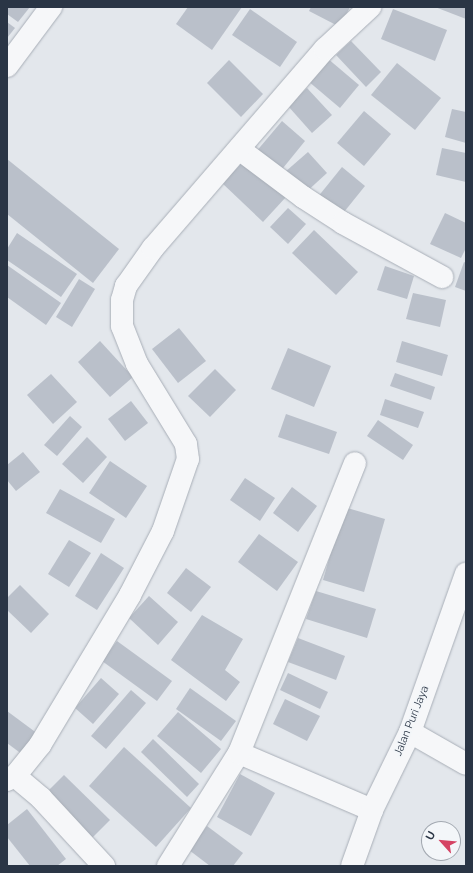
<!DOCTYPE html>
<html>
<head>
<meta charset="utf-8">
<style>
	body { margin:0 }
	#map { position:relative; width:473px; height:873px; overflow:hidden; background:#e3e7ec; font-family:Raleway,sans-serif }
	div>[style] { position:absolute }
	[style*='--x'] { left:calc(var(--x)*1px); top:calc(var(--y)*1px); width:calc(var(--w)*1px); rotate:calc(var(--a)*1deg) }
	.building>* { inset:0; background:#bac0ca }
	.roads { filter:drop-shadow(0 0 1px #a8aeb7) drop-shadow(0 0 1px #a8aeb7) }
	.minor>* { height:22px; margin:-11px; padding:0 11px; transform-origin:11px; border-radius:11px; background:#f6f7f9 }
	span { translate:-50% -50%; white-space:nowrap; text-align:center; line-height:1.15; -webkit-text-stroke:3.5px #f3f6f9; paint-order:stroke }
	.street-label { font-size:11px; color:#2a3545 }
	.frame { position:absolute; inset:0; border:8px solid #2a3545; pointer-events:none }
	.north { position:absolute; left:421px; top:821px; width:40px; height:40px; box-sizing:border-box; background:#f3f6f9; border:1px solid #a3a9b1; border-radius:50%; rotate:297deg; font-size:11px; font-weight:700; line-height:16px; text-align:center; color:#2a3545 }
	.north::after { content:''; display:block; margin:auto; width:14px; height:18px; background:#d54364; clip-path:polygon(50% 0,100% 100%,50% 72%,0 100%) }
</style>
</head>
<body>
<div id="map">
	<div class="building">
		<i style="clip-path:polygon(7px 7px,30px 7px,18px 22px,7px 14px)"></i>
		<i style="clip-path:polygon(188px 7px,242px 7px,212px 50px,176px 24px)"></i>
		<i style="clip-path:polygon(311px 7px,350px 7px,340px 27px,309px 11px)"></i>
		<i style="clip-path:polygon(435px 7px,466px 7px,466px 19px)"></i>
		<i style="clip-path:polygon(250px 9px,297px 42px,280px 67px,232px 35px)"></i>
		<i style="clip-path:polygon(393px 9px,447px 30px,435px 61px,381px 39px)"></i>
		<i style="clip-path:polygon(7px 22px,15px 28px,7px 38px)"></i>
		<i style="clip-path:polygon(351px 41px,381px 72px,366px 87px,336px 55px)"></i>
		<i style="clip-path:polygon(327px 58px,359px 85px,340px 108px,308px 81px)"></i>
		<i style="clip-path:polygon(229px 60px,263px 94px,241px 117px,207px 83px)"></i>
		<i style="clip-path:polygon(397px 63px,441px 98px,415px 130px,371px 95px)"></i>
		<i style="clip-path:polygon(307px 88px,332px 115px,312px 133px,288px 106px)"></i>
		<i style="clip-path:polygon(452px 109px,466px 112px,466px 143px,445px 137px)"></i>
		<i style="clip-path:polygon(364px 111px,391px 134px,364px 166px,337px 143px)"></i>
		<i style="clip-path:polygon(282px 121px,305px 141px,279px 173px,255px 153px)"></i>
		<i style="clip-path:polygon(442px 148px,466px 153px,466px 182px,436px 175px)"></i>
		<i style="clip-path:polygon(308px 152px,327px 173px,304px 194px,285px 172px)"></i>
		<i style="clip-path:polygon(7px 159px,119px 249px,93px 283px,7px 214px)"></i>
		<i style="clip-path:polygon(246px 159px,286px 197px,263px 222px,222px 183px)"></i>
		<i style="clip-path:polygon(342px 167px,365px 186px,340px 217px,317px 198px)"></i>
		<i style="clip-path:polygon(288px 208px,306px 224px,288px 244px,270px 227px)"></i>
		<i style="clip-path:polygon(445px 213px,466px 223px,466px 248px,461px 258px,430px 244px)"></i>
		<i style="clip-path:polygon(314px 230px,358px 272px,336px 295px,292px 253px)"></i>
		<i style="clip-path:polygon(17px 233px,77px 274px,61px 297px,7px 260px,7px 249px)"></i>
		<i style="clip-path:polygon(464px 262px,466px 263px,466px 291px,455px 287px)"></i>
		<i style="clip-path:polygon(7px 265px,61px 303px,46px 325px,7px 297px)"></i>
		<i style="clip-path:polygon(385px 266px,414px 276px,407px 299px,377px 290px)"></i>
		<i style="clip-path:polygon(79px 279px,95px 289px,72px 327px,56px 317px)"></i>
		<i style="clip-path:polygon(413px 293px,446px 300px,440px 327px,406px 319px)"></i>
		<i style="clip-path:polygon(179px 328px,206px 361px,178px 383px,152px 349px)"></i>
		<i style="clip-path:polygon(100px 341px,133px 377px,110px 397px,78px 362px)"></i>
		<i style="clip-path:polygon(402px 341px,448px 355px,442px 376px,396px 362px)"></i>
		<i style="clip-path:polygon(288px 348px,331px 366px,314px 407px,271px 389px)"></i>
		<i style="clip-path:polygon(215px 369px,236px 390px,210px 417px,188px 396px)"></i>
		<i style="clip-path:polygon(395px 373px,435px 387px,431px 400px,390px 386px)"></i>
		<i style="clip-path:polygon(51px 374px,77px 402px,53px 424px,27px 395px)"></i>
		<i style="clip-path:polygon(385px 399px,424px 412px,418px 428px,380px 415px)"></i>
		<i style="clip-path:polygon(131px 401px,148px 423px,125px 441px,108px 419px)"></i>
		<i style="clip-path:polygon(286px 414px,337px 432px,329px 454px,278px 437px)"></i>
		<i style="clip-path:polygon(70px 416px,82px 427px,57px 456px,44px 445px)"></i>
		<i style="clip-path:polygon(378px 420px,413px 445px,403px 460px,367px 436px)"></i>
		<i style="clip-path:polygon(87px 437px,107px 457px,83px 483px,62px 464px)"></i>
		<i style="clip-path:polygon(23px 452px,40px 472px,16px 491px,7px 480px,7px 465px)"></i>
		<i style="clip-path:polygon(110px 461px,147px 486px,126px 518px,89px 493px)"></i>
		<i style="clip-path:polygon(245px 478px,275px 498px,260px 521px,230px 500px)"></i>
		<i style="clip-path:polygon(292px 487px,317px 506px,298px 532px,273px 513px)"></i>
		<i style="clip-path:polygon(60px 489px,115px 519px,101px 543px,46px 513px)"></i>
		<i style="clip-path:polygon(344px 507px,385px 519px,364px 592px,323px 580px)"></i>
		<i style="clip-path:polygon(259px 534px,298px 562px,277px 591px,238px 562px)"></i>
		<i style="clip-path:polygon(69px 540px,91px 553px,69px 587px,48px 574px)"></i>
		<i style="clip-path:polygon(101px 553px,124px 568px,97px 610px,75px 596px)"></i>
		<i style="clip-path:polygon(186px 568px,211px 587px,191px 612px,167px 593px)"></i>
		<i style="clip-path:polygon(20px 585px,49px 614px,31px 633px,7px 610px,7px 598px)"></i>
		<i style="clip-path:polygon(316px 591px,376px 609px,367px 638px,306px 619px)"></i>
		<i style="clip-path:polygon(149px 596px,178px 622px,158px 645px,129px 618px)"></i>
		<i style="clip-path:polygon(202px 615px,243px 639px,225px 670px,240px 682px,226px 701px,171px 660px)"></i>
		<i style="clip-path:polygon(298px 638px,345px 656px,336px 680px,288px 662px)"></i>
		<i style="clip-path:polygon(117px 641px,172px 681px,157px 701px,102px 661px)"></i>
		<i style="clip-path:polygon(288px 673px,328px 692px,320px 709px,280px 690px)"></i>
		<i style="clip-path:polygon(101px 678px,119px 694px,93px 724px,75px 708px)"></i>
		<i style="clip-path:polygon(190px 688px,236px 721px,221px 741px,176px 709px)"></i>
		<i style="clip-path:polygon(131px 690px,146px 703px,106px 749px,91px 736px)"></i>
		<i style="clip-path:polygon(285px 699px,320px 716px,307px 741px,273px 724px)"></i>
		<i style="clip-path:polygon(7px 711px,38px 734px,23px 755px,7px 743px)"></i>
		<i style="clip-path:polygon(178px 712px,221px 749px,201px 773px,157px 736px)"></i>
		<i style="clip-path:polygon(153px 739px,199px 784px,187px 797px,141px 752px)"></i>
		<i style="clip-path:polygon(124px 747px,191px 808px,156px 847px,89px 786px)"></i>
		<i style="clip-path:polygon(240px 774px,275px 793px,251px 836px,217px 817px)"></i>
		<i style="clip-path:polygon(64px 775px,110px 820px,92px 838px,46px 793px)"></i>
		<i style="clip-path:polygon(27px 809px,66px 859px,57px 866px,30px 866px,7px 837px,7px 825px)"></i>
		<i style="clip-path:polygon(207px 826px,243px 853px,233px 866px,210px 866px,189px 850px)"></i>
	</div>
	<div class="roads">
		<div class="minor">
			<i style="--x:7;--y:66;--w:74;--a:-53.3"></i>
			<i style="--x:239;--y:149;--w:80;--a:36.9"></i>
			<i style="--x:303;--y:197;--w:48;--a:33"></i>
			<i style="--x:343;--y:223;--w:113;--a:28.6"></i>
			<i style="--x:410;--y:732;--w:64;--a:29.7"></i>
			<i style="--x:239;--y:753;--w:145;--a:23.2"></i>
			<i style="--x:15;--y:776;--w:34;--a:40"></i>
			<i style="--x:41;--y:798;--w:93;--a:47.2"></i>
			<i style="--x:7;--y:780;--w:9;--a:-27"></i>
			<i style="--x:15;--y:776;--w:40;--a:-51"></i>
			<i style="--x:40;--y:745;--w:175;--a:-59"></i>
			<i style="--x:130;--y:595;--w:72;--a:-62.7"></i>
			<i style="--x:163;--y:531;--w:76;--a:-70.9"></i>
			<i style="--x:188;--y:459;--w:15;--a:-98"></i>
			<i style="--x:186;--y:444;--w:94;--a:-121.5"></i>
			<i style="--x:137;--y:364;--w:41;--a:-111.5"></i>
			<i style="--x:122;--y:326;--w:26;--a:-90"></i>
			<i style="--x:122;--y:300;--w:15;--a:-74"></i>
			<i style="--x:126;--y:286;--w:47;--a:-54.6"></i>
			<i style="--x:153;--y:248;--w:263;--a:-49.2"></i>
			<i style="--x:325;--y:49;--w:62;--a:-43"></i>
			<i style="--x:168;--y:866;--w:133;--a:-57.9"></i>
			<i style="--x:239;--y:753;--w:312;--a:-68.2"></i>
			<i style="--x:352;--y:866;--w:59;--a:-70.3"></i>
			<i style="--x:372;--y:810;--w:87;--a:-64"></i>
			<i style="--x:410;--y:732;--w:168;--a:-70.5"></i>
		</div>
	</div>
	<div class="street-label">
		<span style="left:412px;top:721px;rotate:-68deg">Jalan Puri Jaya</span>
	</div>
	<div class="frame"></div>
	<div class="north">U</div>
</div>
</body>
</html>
